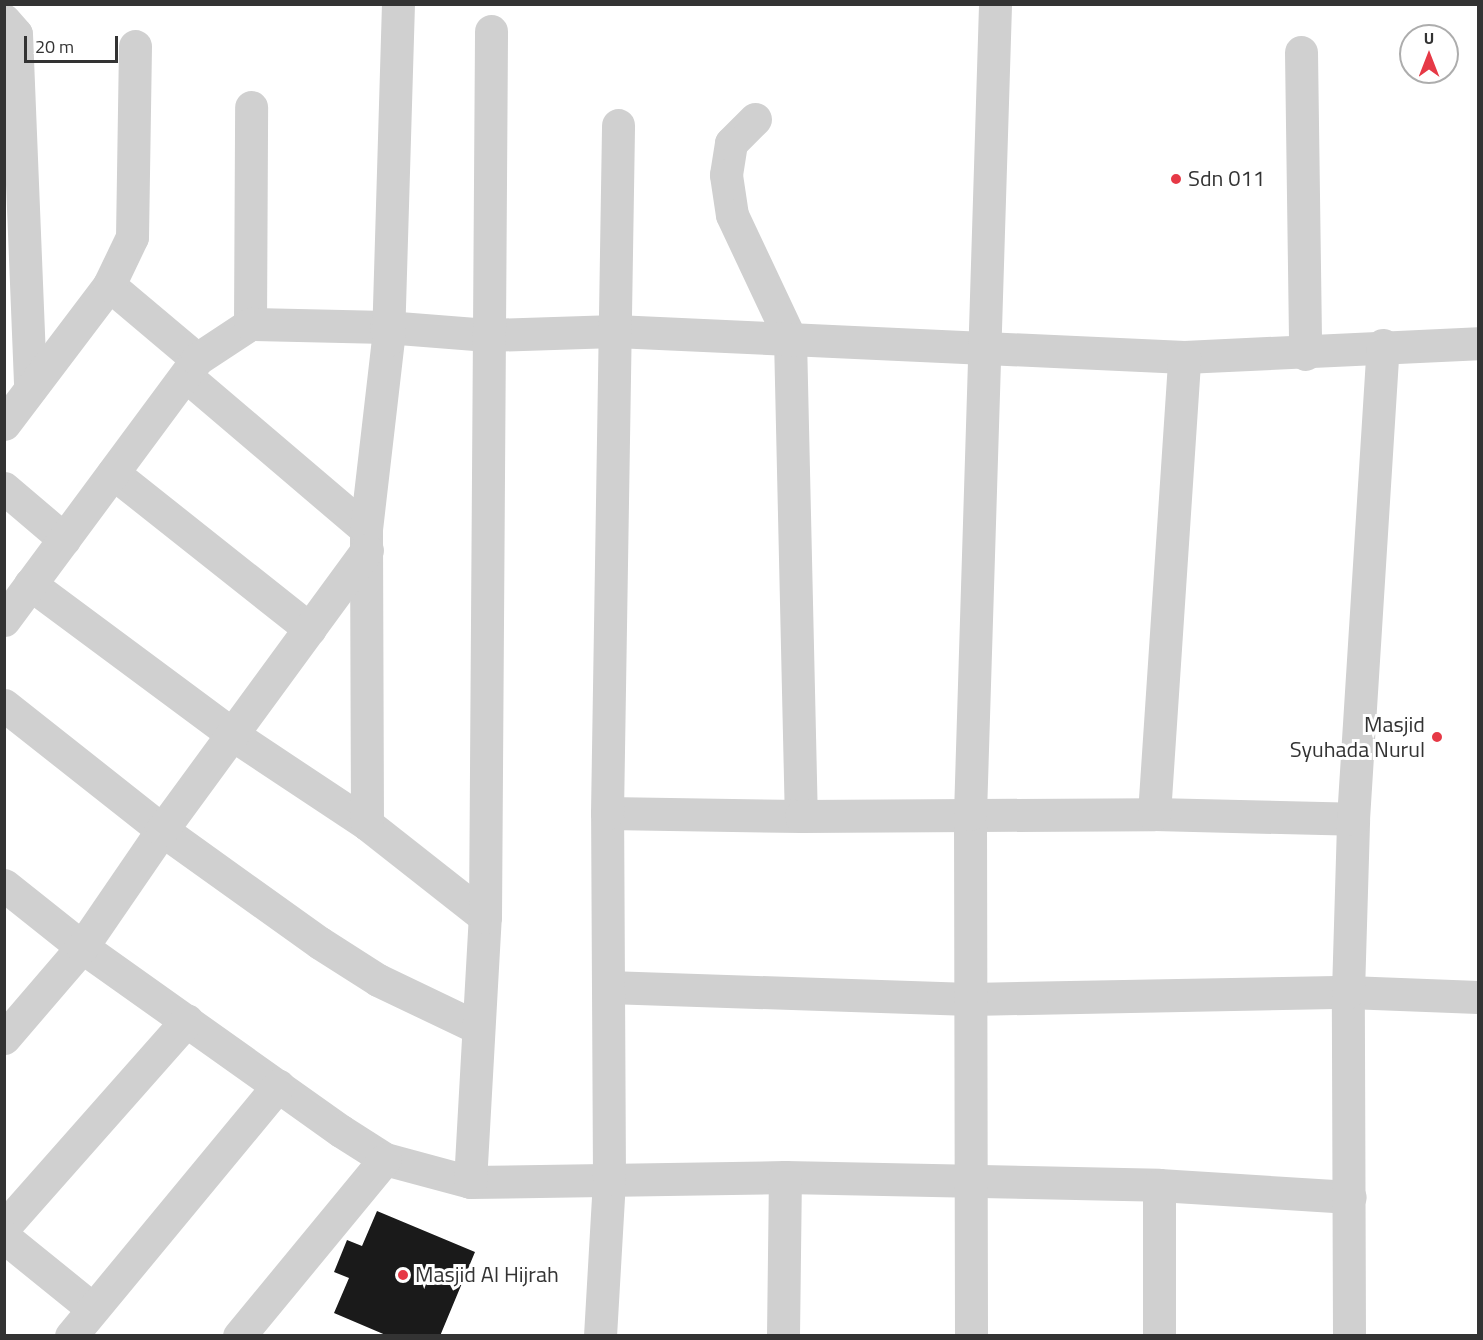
<!DOCTYPE html>
<html>
<head>
<meta charset="utf-8">
<style>
	body { margin:0 }
	#map { position:relative; width:1483px; height:1340px; overflow:hidden; background:#fff; font-family:"Titillium Web",sans-serif }
	div>[style] { position:absolute }
	[style*='--x'] { left:calc(var(--x)*1px); top:calc(var(--y)*1px); width:calc(var(--w)*1px); rotate:calc(var(--a)*1deg) }
	.building>* { inset:0; background:#1a1a1a }
	.minor>* { height:33px; margin:-16.5px; padding:0 16.5px; transform-origin:16.5px; border-radius:16.5px; background:#d0d0d0 }
	.dots>* { width:16px; height:16px; translate:-50% -50%; box-sizing:border-box; border:3px solid #fff; border-radius:50% }
	span { translate:-50% -50%; white-space:nowrap; text-align:center; line-height:1.15; -webkit-text-stroke:6px #fff; paint-order:stroke }
	.poi-label { font-size:22px; color:#333 }
	.left { translate:0 -50%; text-align:left }
	.right { translate:-100% -50%; text-align:right }
	.frame { position:absolute; inset:0; border:6px solid #333; pointer-events:none }
	.north { position:absolute; left:1399px; top:24px; width:60px; height:60px; box-sizing:border-box; background:#fff; border:2px solid #adadad; border-radius:50%; rotate:0deg; font-size:16px; font-weight:700; line-height:24px; text-align:center; color:#333 }
	.north::after { content:''; display:block; margin:auto; width:21px; height:27px; background:#e63946; clip-path:polygon(50% 0,100% 100%,50% 72%,0 100%) }
	.scale { position:absolute; left:24px; top:36px; width:94px; height:27px; box-sizing:border-box; border:3px solid #333; border-top:0; padding-left:8px; font-size:18px; line-height:21px; white-space:nowrap; color:#333; -webkit-text-stroke:4px #fff; paint-order:stroke }
</style>
</head>
<body>
<div id="map">
	<div class="building">
		<i style="clip-path:polygon(377px 1211px,475px 1252px,440px 1336px,388px 1336px,334px 1313px,349px 1278px,334px 1272px,347px 1240px,362px 1246px)"></i>
	</div>
	<div class="minor">
		<i style="--x:4;--y:20;--w:18;--a:49"></i>
		<i style="--x:16;--y:34;--w:355;--a:87.7"></i>
		<i style="--x:1301;--y:52;--w:302;--a:89.2"></i>
		<i style="--x:755;--y:119;--w:34;--a:135"></i>
		<i style="--x:731;--y:143;--w:32;--a:99"></i>
		<i style="--x:726;--y:175;--w:40;--a:81.5"></i>
		<i style="--x:732;--y:215;--w:136;--a:64.8"></i>
		<i style="--x:790;--y:338;--w:478;--a:88.7"></i>
		<i style="--x:109;--y:285;--w:115;--a:40.1"></i>
		<i style="--x:250;--y:324;--w:217;--a:-89.7"></i>
		<i style="--x:186;--y:376;--w:236;--a:40.4"></i>
		<i style="--x:4;--y:424;--w:174;--a:-52.9"></i>
		<i style="--x:109;--y:285;--w:53;--a:-64.4"></i>
		<i style="--x:132;--y:237;--w:191;--a:-89.1"></i>
		<i style="--x:113;--y:473;--w:251;--a:38.4"></i>
		<i style="--x:4;--y:488;--w:79;--a:40.4"></i>
		<i style="--x:30;--y:584;--w:253;--a:36.6"></i>
		<i style="--x:233;--y:735;--w:161;--a:33.6"></i>
		<i style="--x:367;--y:824;--w:150;--a:38.2"></i>
		<i style="--x:4;--y:620;--w:325;--a:-53.5"></i>
		<i style="--x:197;--y:359;--w:64;--a:-33.4"></i>
		<i style="--x:250;--y:324;--w:136;--a:1.3"></i>
		<i style="--x:386;--y:327;--w:102;--a:4.5"></i>
		<i style="--x:488;--y:335;--w:127;--a:-1.8"></i>
		<i style="--x:615;--y:331;--w:570;--a:2.62"></i>
		<i style="--x:1184;--y:357;--w:294;--a:-2.7"></i>
		<i style="--x:4;--y:705;--w:201;--a:38.3"></i>
		<i style="--x:162;--y:830;--w:194;--a:35.6"></i>
		<i style="--x:320;--y:943;--w:69;--a:32.5"></i>
		<i style="--x:378;--y:980;--w:111;--a:25.6"></i>
		<i style="--x:607;--y:813;--w:194;--a:0.9"></i>
		<i style="--x:801;--y:816;--w:353;--a:-0.3"></i>
		<i style="--x:1154;--y:814;--w:199;--a:1.4"></i>
		<i style="--x:1154;--y:814;--w:458;--a:-86.2"></i>
		<i style="--x:367;--y:824;--w:295;--a:-90.2"></i>
		<i style="--x:366;--y:529;--w:190;--a:-83.4"></i>
		<i style="--x:388;--y:340;--w:335;--a:-88.3"></i>
		<i style="--x:4;--y:885;--w:100;--a:38.5"></i>
		<i style="--x:82;--y:947;--w:318;--a:35.4"></i>
		<i style="--x:341;--y:1131;--w:52;--a:32.5"></i>
		<i style="--x:385;--y:1159;--w:88;--a:15.1"></i>
		<i style="--x:470;--y:1182;--w:315;--a:-0.9"></i>
		<i style="--x:785;--y:1177;--w:374;--a:1.2"></i>
		<i style="--x:1159;--y:1185;--w:191;--a:3.6"></i>
		<i style="--x:608;--y:987;--w:362;--a:1.9"></i>
		<i style="--x:970;--y:999;--w:378;--a:-1.1"></i>
		<i style="--x:1348;--y:992;--w:130;--a:2.2"></i>
		<i style="--x:4;--y:1038;--w:120;--a:-49.4"></i>
		<i style="--x:82;--y:947;--w:142;--a:-55.6"></i>
		<i style="--x:162;--y:830;--w:347;--a:-53.8"></i>
		<i style="--x:470;--y:1182;--w:265;--a:-86.8"></i>
		<i style="--x:485;--y:917;--w:886;--a:-89.61"></i>
		<i style="--x:1159;--y:1185;--w:151;--a:90"></i>
		<i style="--x:4;--y:1227;--w:276;--a:-48.5"></i>
		<i style="--x:4;--y:1237;--w:114;--a:39"></i>
		<i style="--x:71;--y:1336;--w:325;--a:-50.4"></i>
		<i style="--x:239;--y:1336;--w:229;--a:-50.5"></i>
		<i style="--x:600;--y:1336;--w:157;--a:-86.7"></i>
		<i style="--x:609;--y:1179;--w:366;--a:-90.3"></i>
		<i style="--x:607;--y:813;--w:688;--a:-89.08"></i>
		<i style="--x:783;--y:1336;--w:159;--a:-89.3"></i>
		<i style="--x:971;--y:1336;--w:522;--a:-90.11"></i>
		<i style="--x:970;--y:814;--w:810;--a:-88.23"></i>
		<i style="--x:1349;--y:1336;--w:344;--a:-90.2"></i>
		<i style="--x:1348;--y:992;--w:173;--a:-88.3"></i>
		<i style="--x:1353;--y:819;--w:475;--a:-86.4"></i>
	</div>
	<div class="dots">
		<i style="left:1176px;top:179px;background:#e63946"></i>
		<i style="left:1437px;top:737px;background:#e63946"></i>
		<i style="left:403px;top:1275px;background:#e63946"></i>
	</div>
	<div class="poi-label">
		<span class="left" style="left:1188px;top:179px">Sdn 011</span>
		<span class="right" style="left:1425px;top:737px">Masjid<br>Syuhada Nurul</span>
		<span class="left" style="left:415px;top:1275px">Masjid Al Hijrah</span>
	</div>
	<div class="frame"></div>
	<div class="north">U</div>
	<div class="scale">20 m</div>
</div>
</body>
</html>
